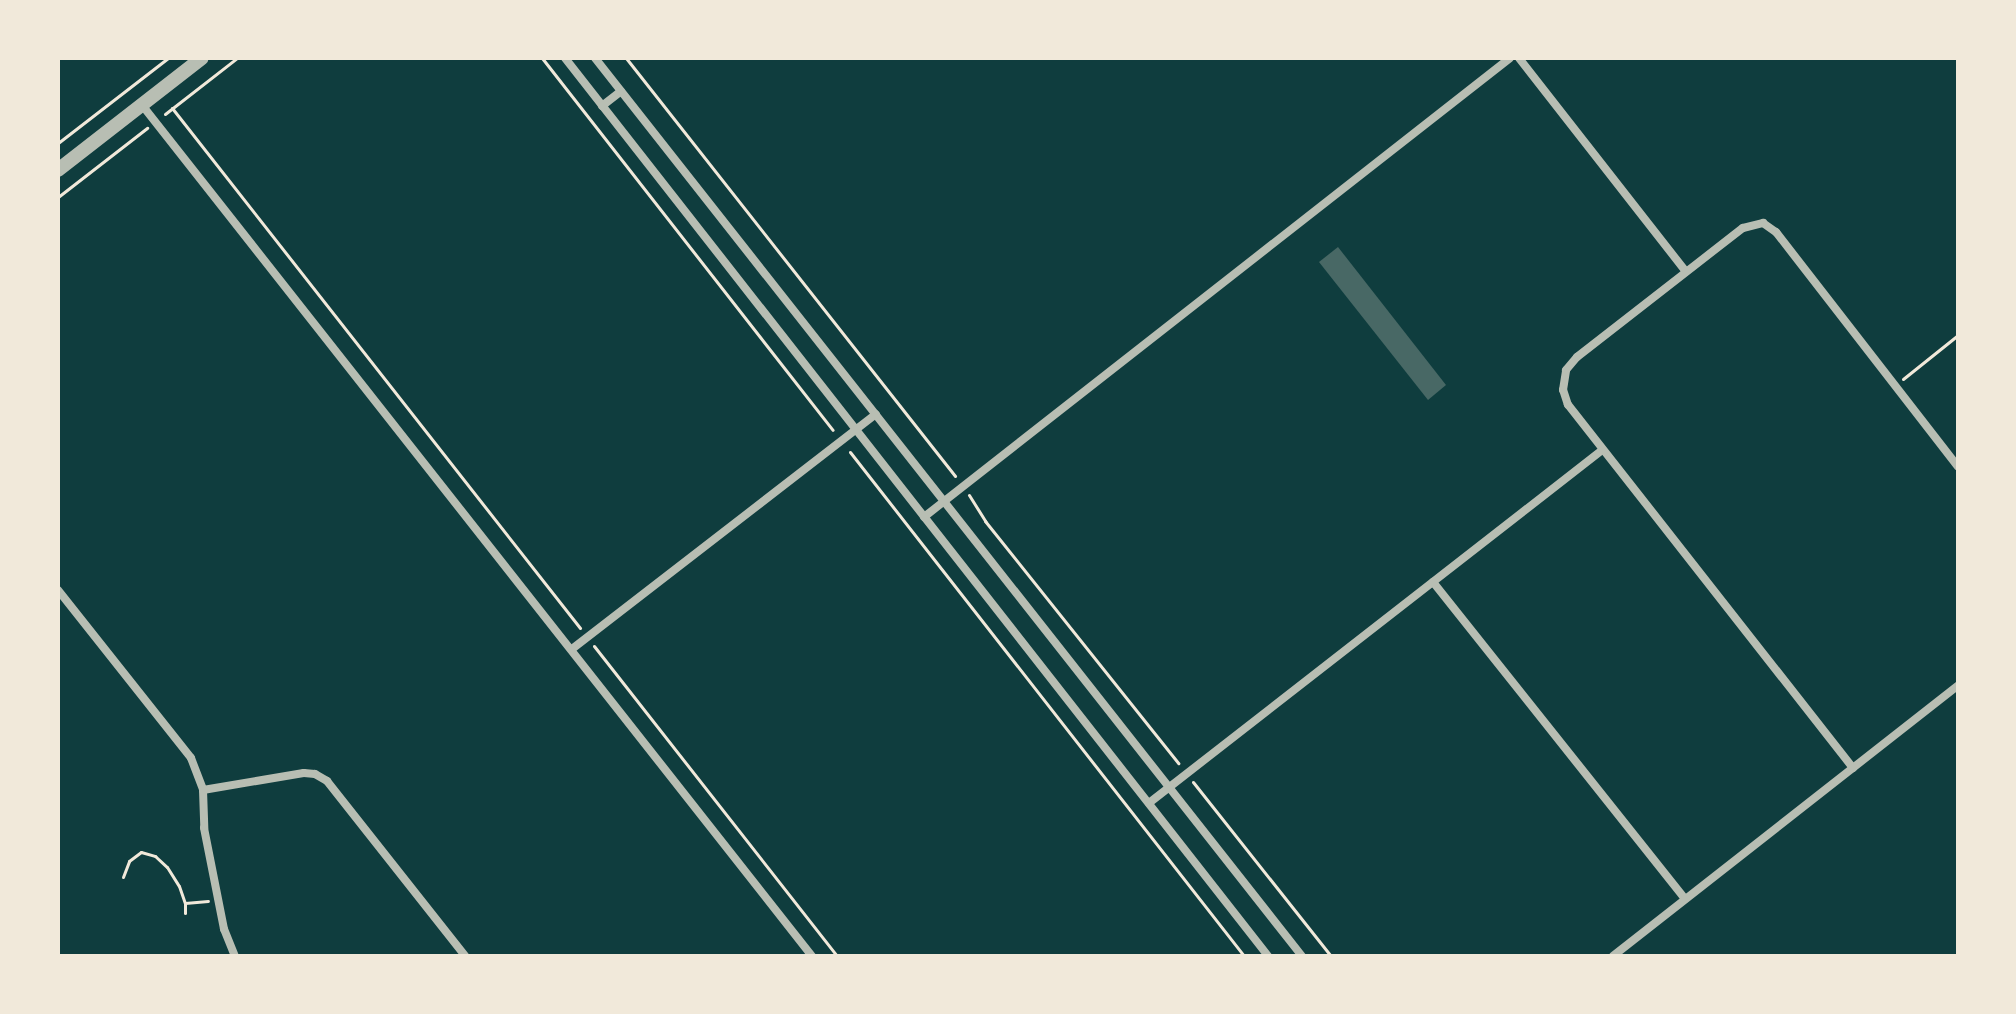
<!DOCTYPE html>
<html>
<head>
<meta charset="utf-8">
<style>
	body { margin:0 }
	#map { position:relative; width:2016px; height:1014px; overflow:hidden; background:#0f3d3e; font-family:"Zilla Slab",serif }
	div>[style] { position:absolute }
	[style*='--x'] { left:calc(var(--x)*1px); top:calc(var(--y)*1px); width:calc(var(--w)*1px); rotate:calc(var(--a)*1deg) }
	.building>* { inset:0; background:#486865 }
	.path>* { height:3px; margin:-1.5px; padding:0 1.5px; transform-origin:1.5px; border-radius:1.5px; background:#f1e9da }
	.minor>* { height:8px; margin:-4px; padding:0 4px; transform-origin:4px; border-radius:4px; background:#b8beb3 }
	.tertiary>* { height:14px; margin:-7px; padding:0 7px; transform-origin:7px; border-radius:7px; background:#b8beb3 }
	span { translate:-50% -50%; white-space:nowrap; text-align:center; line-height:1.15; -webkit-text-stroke:8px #f1e9da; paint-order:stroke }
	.frame { position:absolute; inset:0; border:60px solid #f1e9da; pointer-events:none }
</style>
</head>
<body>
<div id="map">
	<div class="building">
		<i style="clip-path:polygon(1338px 247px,1446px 385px,1428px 400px,1319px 262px)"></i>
	</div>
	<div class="path">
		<i style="--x:542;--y:58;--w:472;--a:52"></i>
		<i style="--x:626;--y:58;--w:532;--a:51.79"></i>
		<i style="--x:172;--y:108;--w:661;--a:51.88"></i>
		<i style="--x:165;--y:114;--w:91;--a:-37.9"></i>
		<i style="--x:58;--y:143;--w:139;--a:-37.7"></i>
		<i style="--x:58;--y:197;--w:113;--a:-37.8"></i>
		<i style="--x:1903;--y:379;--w:70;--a:-38.7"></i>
		<i style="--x:850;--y:452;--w:640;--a:51.98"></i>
		<i style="--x:969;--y:495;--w:31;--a:58"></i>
		<i style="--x:985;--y:521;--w:310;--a:51.4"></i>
		<i style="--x:594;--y:646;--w:394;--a:51.9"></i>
		<i style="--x:1193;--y:782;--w:222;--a:51.6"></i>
		<i style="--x:123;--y:877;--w:17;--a:-69"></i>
		<i style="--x:129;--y:861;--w:15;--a:-37"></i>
		<i style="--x:141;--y:852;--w:15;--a:16"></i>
		<i style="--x:155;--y:856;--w:16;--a:43"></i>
		<i style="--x:167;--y:867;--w:22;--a:58"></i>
		<i style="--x:179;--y:886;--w:18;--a:71"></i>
		<i style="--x:185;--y:903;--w:23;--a:-5"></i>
		<i style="--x:185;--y:913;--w:10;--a:-90"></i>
	</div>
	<div class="minor">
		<i style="--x:565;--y:58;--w:1140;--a:51.94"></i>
		<i style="--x:595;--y:58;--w:1143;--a:51.79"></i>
		<i style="--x:1519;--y:58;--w:271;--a:52"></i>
		<i style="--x:142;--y:105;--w:1083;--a:51.79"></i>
		<i style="--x:602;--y:106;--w:24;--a:-38"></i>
		<i style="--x:924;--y:517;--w:744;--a:-38.07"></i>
		<i style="--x:1433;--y:582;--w:405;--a:51.5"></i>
		<i style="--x:58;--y:590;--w:214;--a:51.6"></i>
		<i style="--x:191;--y:758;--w:34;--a:69"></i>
		<i style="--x:203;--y:790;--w:38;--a:88"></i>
		<i style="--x:204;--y:828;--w:103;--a:78.8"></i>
		<i style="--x:224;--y:929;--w:29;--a:68"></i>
		<i style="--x:572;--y:649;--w:384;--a:-37.7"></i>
		<i style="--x:1853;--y:768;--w:462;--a:-128.1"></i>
		<i style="--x:1568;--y:405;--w:16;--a:-108"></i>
		<i style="--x:1563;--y:390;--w:20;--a:-81"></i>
		<i style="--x:1566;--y:370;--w:17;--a:-50"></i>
		<i style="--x:1577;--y:357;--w:210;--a:-37.9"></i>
		<i style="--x:1743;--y:228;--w:21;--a:-14"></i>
		<i style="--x:1763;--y:223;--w:16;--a:35"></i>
		<i style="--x:1776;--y:232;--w:297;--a:52.2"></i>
		<i style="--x:203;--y:790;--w:102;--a:-9.6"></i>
		<i style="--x:304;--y:773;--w:11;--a:5"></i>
		<i style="--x:315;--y:774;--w:14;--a:30"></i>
		<i style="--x:327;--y:781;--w:223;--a:51.7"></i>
		<i style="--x:1149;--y:803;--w:573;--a:-37.91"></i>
		<i style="--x:1613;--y:956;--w:439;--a:-38.1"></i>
	</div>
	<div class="tertiary">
		<i style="--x:58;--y:170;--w:182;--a:-37.9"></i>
	</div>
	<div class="frame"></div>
</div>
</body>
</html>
